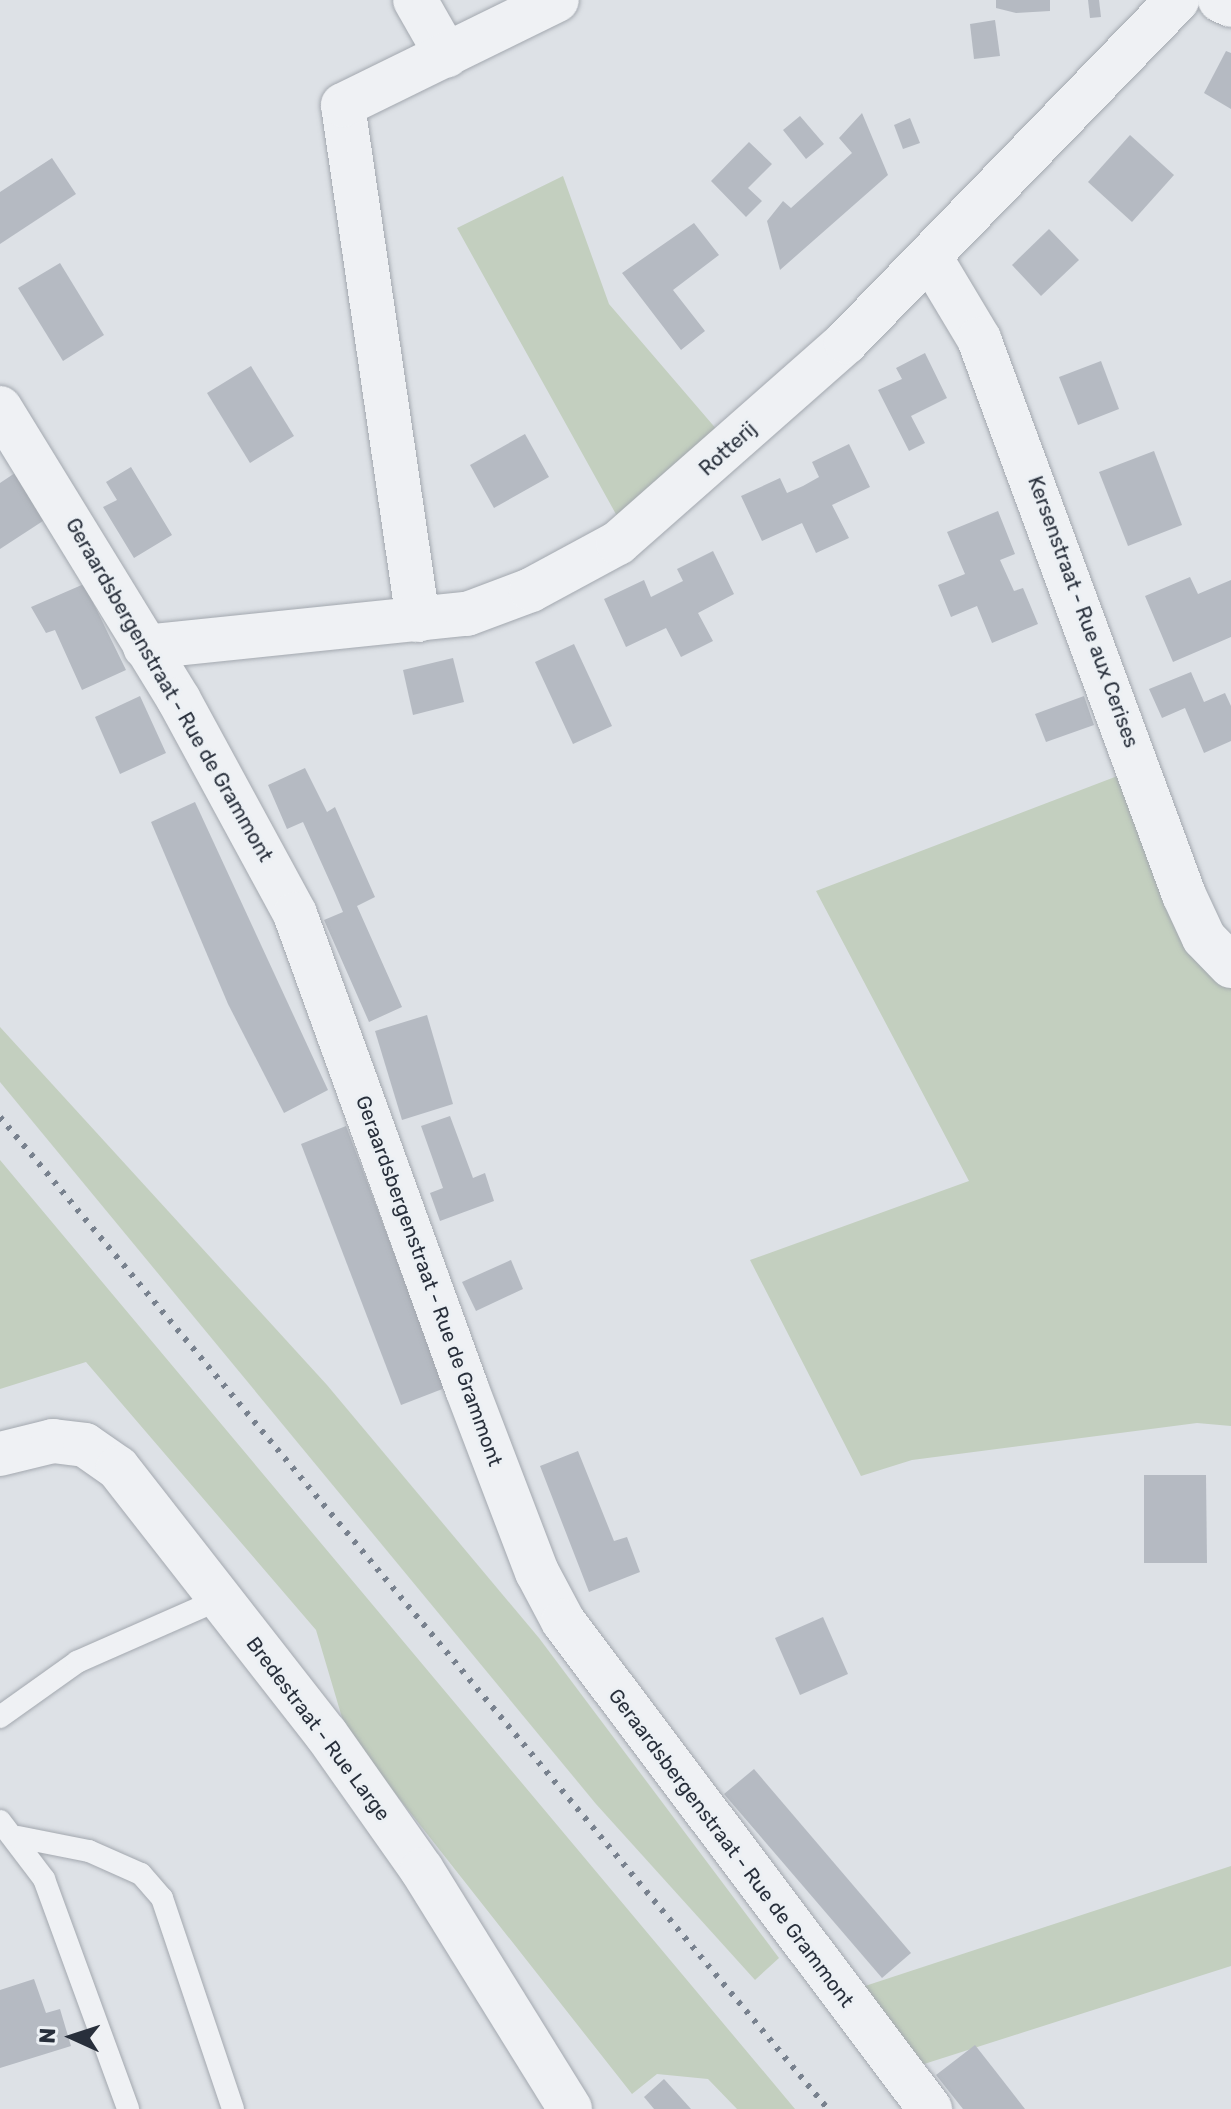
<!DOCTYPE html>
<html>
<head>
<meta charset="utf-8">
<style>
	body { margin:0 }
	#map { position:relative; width:1231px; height:2109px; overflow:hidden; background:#dde1e6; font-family:Rubik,sans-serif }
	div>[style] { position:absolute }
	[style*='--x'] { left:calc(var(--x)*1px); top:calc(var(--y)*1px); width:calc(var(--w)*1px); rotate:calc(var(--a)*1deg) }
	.green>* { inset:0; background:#c3cfbf }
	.building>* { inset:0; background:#b5bac2 }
	.roads { filter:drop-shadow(0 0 2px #a3a8af) drop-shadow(0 0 2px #a3a8af) }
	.service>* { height:22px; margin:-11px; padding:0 11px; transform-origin:11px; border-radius:11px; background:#eff1f4 }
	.minor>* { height:44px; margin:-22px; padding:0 22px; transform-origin:22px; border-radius:22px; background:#eff1f4 }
	.rail>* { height:6px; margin-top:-3px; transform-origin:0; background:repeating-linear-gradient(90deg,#78818e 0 4px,transparent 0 12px) }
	span { translate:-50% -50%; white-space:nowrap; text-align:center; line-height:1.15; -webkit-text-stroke:6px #ecf0f4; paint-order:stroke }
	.street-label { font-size:20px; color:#282f3b }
	.north { position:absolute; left:32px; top:1997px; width:80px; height:80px; -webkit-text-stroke:6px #ecf0f4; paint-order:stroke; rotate:273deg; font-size:22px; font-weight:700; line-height:32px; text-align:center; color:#282f3b }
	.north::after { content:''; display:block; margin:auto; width:28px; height:36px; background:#282f3b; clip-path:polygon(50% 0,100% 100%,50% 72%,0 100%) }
</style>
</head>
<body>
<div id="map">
	<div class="green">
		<i style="clip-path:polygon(563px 176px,609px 304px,718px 431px,617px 516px,457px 228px)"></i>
		<i style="clip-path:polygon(1128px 772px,1231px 988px,1231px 1426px,1197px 1423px,912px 1460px,861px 1476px,750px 1260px,969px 1181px,816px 891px)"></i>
		<i style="clip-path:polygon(0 1027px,327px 1385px,539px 1638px,779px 1958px,755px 1980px,596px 1804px,0 1082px)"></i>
		<i style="clip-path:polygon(0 1160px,795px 2109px,737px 2109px,708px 2079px,657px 2074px,632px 2094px,346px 1731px,316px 1630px,86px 1362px,0 1389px)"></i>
		<i style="clip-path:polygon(1231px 1866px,1231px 1966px,921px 2065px,865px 1986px)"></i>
	</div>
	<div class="building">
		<i style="clip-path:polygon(996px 0,1050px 0,1050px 11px,1016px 13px,996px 8px)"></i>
		<i style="clip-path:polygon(1088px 0,1099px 0,1101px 17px,1090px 18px)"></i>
		<i style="clip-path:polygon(995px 20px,1000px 56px,974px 59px,970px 24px)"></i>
		<i style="clip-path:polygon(1226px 51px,1231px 53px,1231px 109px,1204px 93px)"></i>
		<i style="clip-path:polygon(862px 113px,888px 175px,780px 270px,767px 221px,783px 201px,791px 208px,852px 153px,839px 138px)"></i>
		<i style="clip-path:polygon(800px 116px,824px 144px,806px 159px,783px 130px)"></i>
		<i style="clip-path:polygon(910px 118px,920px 143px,903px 149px,894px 125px)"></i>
		<i style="clip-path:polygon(1130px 135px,1174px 175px,1132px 222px,1088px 182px)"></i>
		<i style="clip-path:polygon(749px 142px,772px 164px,748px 188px,762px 201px,746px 217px,711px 181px)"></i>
		<i style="clip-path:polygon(52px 158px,76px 194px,0 244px,0 192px)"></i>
		<i style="clip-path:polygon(694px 223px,719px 255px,673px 290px,705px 331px,681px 350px,622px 273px)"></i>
		<i style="clip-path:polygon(1049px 229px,1079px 260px,1041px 296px,1012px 265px)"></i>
		<i style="clip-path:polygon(60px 263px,104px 335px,63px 361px,18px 288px)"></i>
		<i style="clip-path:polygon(925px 353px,947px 398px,911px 416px,925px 443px,909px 451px,878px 390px,902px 379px,896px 368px)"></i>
		<i style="clip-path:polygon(1101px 361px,1119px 409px,1078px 425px,1059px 377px)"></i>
		<i style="clip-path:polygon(251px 366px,294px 436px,250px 463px,207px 393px)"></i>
		<i style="clip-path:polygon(525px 434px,549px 477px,494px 508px,470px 465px)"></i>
		<i style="clip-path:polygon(849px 444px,870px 487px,832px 505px,849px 538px,816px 553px,802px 523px,762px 541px,741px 496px,780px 478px,787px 493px,803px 486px,819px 477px,812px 462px)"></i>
		<i style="clip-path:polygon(1154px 451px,1182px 525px,1128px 546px,1099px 472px)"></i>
		<i style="clip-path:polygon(131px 467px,172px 535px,134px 558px,103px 507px,117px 500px,106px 482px)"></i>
		<i style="clip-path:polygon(15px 473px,46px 519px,0 549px,0 483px)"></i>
		<i style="clip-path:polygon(998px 511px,1015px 554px,1000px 560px,1014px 591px,1023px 588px,1038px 624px,992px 643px,977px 606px,951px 617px,938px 585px,965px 574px,947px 532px)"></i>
		<i style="clip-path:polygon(713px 551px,734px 594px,698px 613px,713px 641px,681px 657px,666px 628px,626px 647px,604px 599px,644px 580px,651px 597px,683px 581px,677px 569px)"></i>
		<i style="clip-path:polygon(1190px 577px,1198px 594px,1231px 580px,1231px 637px,1173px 662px,1145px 596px)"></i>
		<i style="clip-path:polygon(84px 584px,126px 670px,82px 690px,55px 630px,46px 633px,31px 607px)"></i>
		<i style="clip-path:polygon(574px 644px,612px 726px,573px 744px,535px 662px)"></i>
		<i style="clip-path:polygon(453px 658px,464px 702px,413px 715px,403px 670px)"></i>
		<i style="clip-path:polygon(1191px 672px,1204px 702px,1225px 693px,1231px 706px,1231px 741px,1204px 753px,1185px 708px,1162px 718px,1149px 689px)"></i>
		<i style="clip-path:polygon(140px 696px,166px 753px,120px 774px,95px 717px)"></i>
		<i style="clip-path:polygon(1084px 696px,1094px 725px,1046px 742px,1035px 714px)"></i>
		<i style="clip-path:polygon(305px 768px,327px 812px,335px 807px,375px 897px,357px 906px,402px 1007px,369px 1022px,324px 920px,343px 912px,335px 893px,303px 822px,287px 829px,268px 785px)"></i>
		<i style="clip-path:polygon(195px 802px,328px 1090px,284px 1113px,228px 1004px,151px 822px)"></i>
		<i style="clip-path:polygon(427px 1015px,453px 1104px,402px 1120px,375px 1031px)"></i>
		<i style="clip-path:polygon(450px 1116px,473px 1178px,485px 1173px,494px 1201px,440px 1221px,430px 1193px,443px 1188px,421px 1126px)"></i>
		<i style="clip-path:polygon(346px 1126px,445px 1388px,401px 1405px,301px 1144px)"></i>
		<i style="clip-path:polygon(511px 1260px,523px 1289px,476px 1311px,462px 1282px)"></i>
		<i style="clip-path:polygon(578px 1451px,614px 1541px,627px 1537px,640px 1572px,589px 1592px,540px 1466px)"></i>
		<i style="clip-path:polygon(1144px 1475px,1206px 1475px,1207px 1563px,1144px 1563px)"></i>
		<i style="clip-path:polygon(823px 1617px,848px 1674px,800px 1695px,775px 1638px)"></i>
		<i style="clip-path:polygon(754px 1769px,911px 1953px,882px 1978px,724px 1794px)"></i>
		<i style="clip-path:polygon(34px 1979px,46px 2013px,60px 2009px,71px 2046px,0 2068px,0 1990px)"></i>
		<i style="clip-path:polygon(975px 2045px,997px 2073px,1025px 2109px,963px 2109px,936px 2075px)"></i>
		<i style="clip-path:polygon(664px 2079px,691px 2109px,654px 2109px,644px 2097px)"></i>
	</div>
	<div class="roads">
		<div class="service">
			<i style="--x:0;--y:1717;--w:95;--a:-35.5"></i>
			<i style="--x:77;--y:1662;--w:156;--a:-23.8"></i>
			<i style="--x:0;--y:1821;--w:73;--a:52.8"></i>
			<i style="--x:44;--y:1879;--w:245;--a:69.9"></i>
			<i style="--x:18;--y:1837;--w:72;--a:11.2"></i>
			<i style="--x:89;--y:1851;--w:57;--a:23.9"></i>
			<i style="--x:141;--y:1874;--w:32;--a:49"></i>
			<i style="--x:162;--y:1898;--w:223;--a:71.4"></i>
		</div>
		<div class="minor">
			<i style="--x:415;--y:0;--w:64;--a:60.3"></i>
			<i style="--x:1220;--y:0;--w:12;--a:24"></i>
			<i style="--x:930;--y:257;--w:96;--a:59.1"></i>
			<i style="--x:979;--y:339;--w:593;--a:69.76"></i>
			<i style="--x:1184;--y:895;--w:47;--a:65.1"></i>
			<i style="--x:1204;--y:938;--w:39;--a:46"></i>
			<i style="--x:0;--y:408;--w:342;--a:58.5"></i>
			<i style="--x:179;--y:700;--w:243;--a:61.5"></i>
			<i style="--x:295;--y:914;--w:505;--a:70.09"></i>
			<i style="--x:467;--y:1389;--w:196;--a:69.1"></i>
			<i style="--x:537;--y:1572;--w:55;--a:62"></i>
			<i style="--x:563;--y:1621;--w:611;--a:53.06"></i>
			<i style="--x:418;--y:620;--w:520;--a:-98.29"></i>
			<i style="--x:343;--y:105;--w:238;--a:-26.1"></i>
			<i style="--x:145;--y:647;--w:324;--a:-5.9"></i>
			<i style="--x:467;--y:614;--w:68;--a:-20.6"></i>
			<i style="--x:531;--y:590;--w:99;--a:-28.4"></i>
			<i style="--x:618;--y:543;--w:304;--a:-41.4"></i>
			<i style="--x:846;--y:342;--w:476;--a:-45.9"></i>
			<i style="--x:0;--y:1454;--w:55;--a:-13.8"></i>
			<i style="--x:53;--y:1441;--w:32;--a:7"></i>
			<i style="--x:85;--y:1445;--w:40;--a:34.9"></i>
			<i style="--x:118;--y:1468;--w:338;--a:52"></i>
			<i style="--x:326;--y:1734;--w:166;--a:54.8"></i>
			<i style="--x:422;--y:1870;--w:281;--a:58.2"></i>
		</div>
	</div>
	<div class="rail">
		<i style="--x:0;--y:1117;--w:1292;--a:50.15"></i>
	</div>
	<div class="street-label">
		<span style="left:728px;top:449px;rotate:-42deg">Rotterij</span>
		<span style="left:1083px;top:612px;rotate:70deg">Kersenstraat - Rue aux Cerises</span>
		<span style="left:169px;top:690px;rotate:60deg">Geraardsbergenstraat - Rue de Grammont</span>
		<span style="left:429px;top:1281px;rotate:70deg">Geraardsbergenstraat - Rue de Grammont</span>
		<span style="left:318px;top:1729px;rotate:53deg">Bredestraat - Rue Large</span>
		<span style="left:731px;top:1848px;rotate:53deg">Geraardsbergenstraat - Rue de Grammont</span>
	</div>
	<div class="north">N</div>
</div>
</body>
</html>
